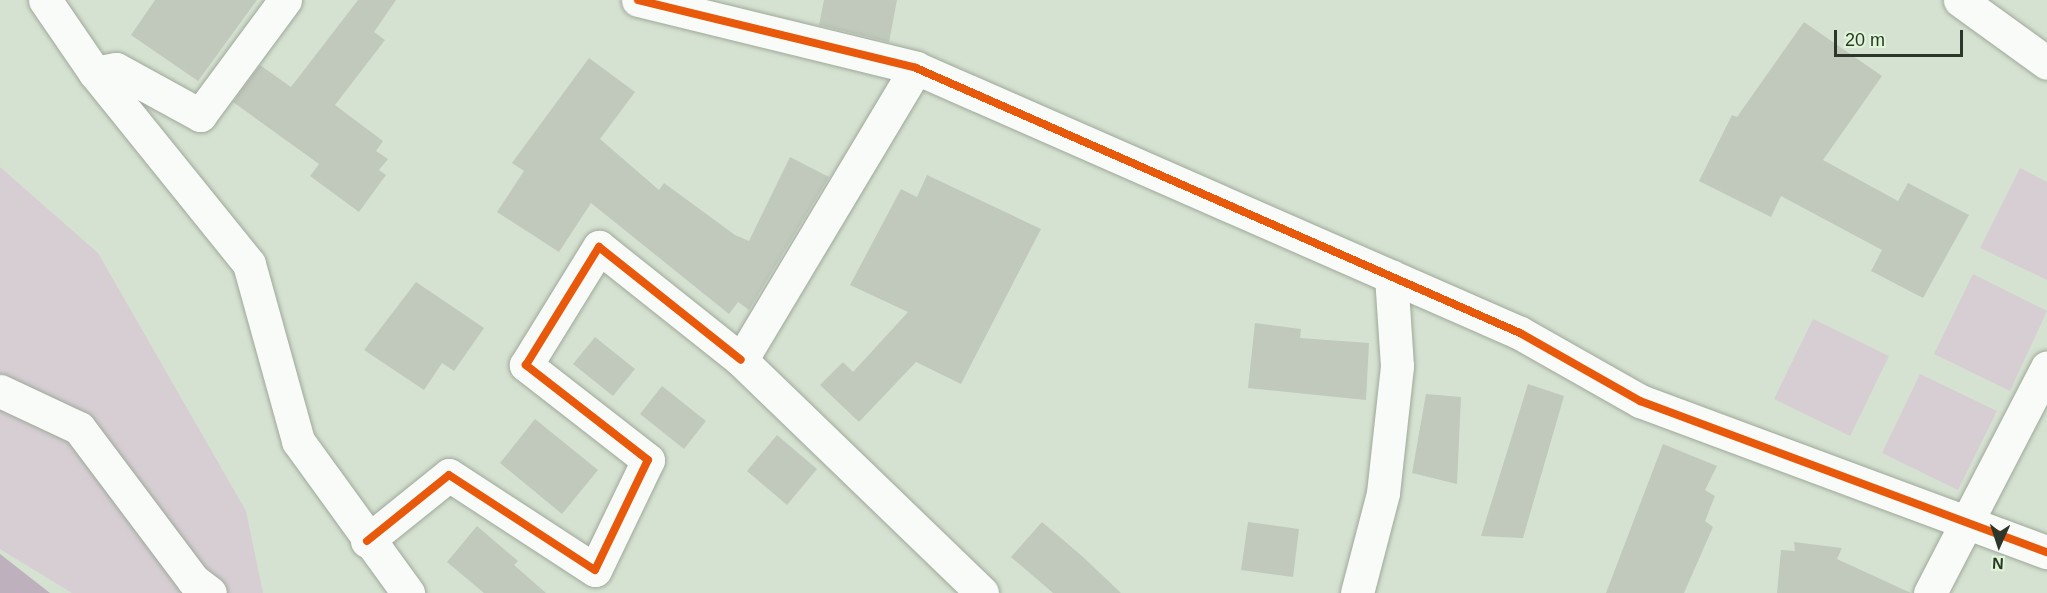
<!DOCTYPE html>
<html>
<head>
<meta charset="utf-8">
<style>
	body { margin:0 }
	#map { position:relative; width:2047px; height:593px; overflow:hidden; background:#d6e2d1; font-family:Arial,sans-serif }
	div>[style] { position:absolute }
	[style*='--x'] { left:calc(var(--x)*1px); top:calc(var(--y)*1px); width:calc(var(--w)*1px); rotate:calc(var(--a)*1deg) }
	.green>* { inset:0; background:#d6ced3 }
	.water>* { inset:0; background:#beb0bc }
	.building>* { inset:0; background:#c0c9bc }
	.roads { filter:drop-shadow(0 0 2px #9fa89b) drop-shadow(0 0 2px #9fa89b) }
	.minor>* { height:33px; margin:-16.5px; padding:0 16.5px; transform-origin:16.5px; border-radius:16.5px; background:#f9fbf8 }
	.tertiary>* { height:33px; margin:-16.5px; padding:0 16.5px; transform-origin:16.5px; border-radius:16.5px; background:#f9fbf8 }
	.cycleway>* { height:8px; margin:-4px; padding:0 4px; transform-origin:4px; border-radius:4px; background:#e8590c }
	span { translate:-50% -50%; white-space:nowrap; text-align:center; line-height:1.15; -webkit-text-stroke:5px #dff6d7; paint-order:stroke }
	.north { position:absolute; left:1969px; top:515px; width:60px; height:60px; -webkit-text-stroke:4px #dff6d7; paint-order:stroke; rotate:183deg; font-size:16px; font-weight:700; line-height:24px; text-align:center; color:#2d362a }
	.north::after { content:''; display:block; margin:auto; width:21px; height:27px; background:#2d362a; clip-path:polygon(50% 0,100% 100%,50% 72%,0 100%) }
	.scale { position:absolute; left:1834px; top:30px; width:129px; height:27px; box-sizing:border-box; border:3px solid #2d362a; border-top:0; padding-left:8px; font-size:18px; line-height:21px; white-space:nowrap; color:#2d362a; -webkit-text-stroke:4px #dff6d7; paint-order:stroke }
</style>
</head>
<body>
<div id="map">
	<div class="green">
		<i style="clip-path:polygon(0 167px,98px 253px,246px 511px,263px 593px,72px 593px,0 549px)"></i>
		<i style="clip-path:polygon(2020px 168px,2047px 182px,2047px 280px,1980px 248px)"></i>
		<i style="clip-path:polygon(1973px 274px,2047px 311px,2010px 391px,1934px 354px)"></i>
		<i style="clip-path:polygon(1813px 319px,1889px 356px,1850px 436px,1774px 399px)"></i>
		<i style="clip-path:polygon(1920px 374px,1997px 411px,1958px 490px,1882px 453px)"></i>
	</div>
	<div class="water">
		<i style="clip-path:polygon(0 554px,50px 593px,0 593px)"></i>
	</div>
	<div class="building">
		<i style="clip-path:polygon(155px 0,257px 0,198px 81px,131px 35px)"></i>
		<i style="clip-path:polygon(358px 0,396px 0,374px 32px,385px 40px,335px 105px,383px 141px,376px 151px,388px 159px,379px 170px,386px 175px,359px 212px,310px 176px,319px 164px,233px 102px,260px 65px,291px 87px)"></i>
		<i style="clip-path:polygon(824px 0,897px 0,889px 42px,819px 25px)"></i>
		<i style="clip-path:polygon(1804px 22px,1882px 76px,1823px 160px,1898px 201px,1908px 183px,1969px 215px,1923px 298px,1871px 271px,1882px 250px,1781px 196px,1771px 217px,1699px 181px,1732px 115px,1737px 117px)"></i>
		<i style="clip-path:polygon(589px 58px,635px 92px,600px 139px,659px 190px,664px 183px,735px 235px,749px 241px,790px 157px,829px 177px,749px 310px,738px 302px,729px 314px,591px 203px,559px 252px,497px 212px,524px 171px,512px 163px)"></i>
		<i style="clip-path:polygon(927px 175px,1041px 229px,961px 384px,916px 362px,859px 422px,820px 385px,843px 362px,853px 372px,908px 312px,850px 285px,901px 189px,917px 197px)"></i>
		<i style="clip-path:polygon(416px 282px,484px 328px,454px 371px,442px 363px,424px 390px,364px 350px)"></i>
		<i style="clip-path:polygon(1255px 323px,1301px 329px,1300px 338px,1369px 343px,1366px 400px,1248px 388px)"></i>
		<i style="clip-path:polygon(595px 337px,635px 369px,613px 396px,573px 364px)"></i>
		<i style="clip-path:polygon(1528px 384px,1564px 396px,1523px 538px,1481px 536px)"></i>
		<i style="clip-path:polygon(662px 386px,706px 421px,684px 449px,640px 414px)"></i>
		<i style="clip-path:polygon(1426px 394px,1461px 397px,1457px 484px,1412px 473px)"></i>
		<i style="clip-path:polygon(535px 419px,598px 470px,562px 514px,500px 463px)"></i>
		<i style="clip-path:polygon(777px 435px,817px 469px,787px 505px,747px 471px)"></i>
		<i style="clip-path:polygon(1663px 444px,1717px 466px,1705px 490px,1715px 496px,1705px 521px,1713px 527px,1684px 593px,1606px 593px)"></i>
		<i style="clip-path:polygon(1042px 522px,1082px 556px,1121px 593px,1053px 593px,1011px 557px)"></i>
		<i style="clip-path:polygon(1248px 522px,1299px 529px,1293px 577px,1241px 570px)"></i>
		<i style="clip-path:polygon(477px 526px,518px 561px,514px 565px,546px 593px,484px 593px,447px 562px)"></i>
		<i style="clip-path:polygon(1794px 542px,1842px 548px,1837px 559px,1911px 593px,1777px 593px,1781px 550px,1795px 551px)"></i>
	</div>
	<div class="roads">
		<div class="minor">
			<i style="--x:45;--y:0;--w:88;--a:55.6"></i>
			<i style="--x:95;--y:73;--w:245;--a:51.1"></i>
			<i style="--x:249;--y:264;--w:184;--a:74.5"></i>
			<i style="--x:298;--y:441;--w:188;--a:54.1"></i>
			<i style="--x:638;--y:0;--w:286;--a:13.7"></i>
			<i style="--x:916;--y:68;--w:660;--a:23.69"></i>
			<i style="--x:1520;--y:333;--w:138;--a:29.5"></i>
			<i style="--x:1640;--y:401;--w:434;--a:20.4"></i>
			<i style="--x:916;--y:68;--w:340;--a:120.9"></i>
			<i style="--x:741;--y:360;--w:335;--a:44"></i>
			<i style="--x:95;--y:73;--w:21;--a:-11"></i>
			<i style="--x:116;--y:69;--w:96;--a:28.7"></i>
			<i style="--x:200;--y:115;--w:143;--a:-53.5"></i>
			<i style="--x:0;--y:391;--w:87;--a:25.1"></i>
			<i style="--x:79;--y:428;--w:190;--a:53.1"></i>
			<i style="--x:193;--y:580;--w:21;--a:37"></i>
			<i style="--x:367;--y:541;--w:105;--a:-38.8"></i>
			<i style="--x:449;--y:475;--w:174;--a:33.1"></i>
			<i style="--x:595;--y:570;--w:122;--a:-64.3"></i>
			<i style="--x:648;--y:460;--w:155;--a:-142.1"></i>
			<i style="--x:526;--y:365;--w:139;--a:-58.3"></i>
			<i style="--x:599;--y:247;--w:181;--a:38.5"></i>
			<i style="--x:1357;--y:593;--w:103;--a:-75.4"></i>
			<i style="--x:1383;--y:493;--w:128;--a:-83.7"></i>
			<i style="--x:1397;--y:366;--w:90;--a:-93.8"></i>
			<i style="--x:1930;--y:593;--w:254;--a:-62.6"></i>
		</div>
		<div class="tertiary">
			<i style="--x:1960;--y:0;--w:107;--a:35.9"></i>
		</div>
	</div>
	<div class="cycleway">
		<i style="--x:638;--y:0;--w:286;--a:13.7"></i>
		<i style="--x:916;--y:68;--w:660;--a:23.69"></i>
		<i style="--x:1520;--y:333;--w:138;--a:29.5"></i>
		<i style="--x:1640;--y:401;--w:434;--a:20.4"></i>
		<i style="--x:367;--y:541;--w:105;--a:-38.8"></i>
		<i style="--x:449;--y:475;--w:174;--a:33.1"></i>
		<i style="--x:595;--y:570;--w:122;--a:-64.3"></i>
		<i style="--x:648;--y:460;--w:155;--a:-142.1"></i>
		<i style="--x:526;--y:365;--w:139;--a:-58.3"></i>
		<i style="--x:599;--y:247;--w:181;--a:38.5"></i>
	</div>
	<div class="north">N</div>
	<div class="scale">20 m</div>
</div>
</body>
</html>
